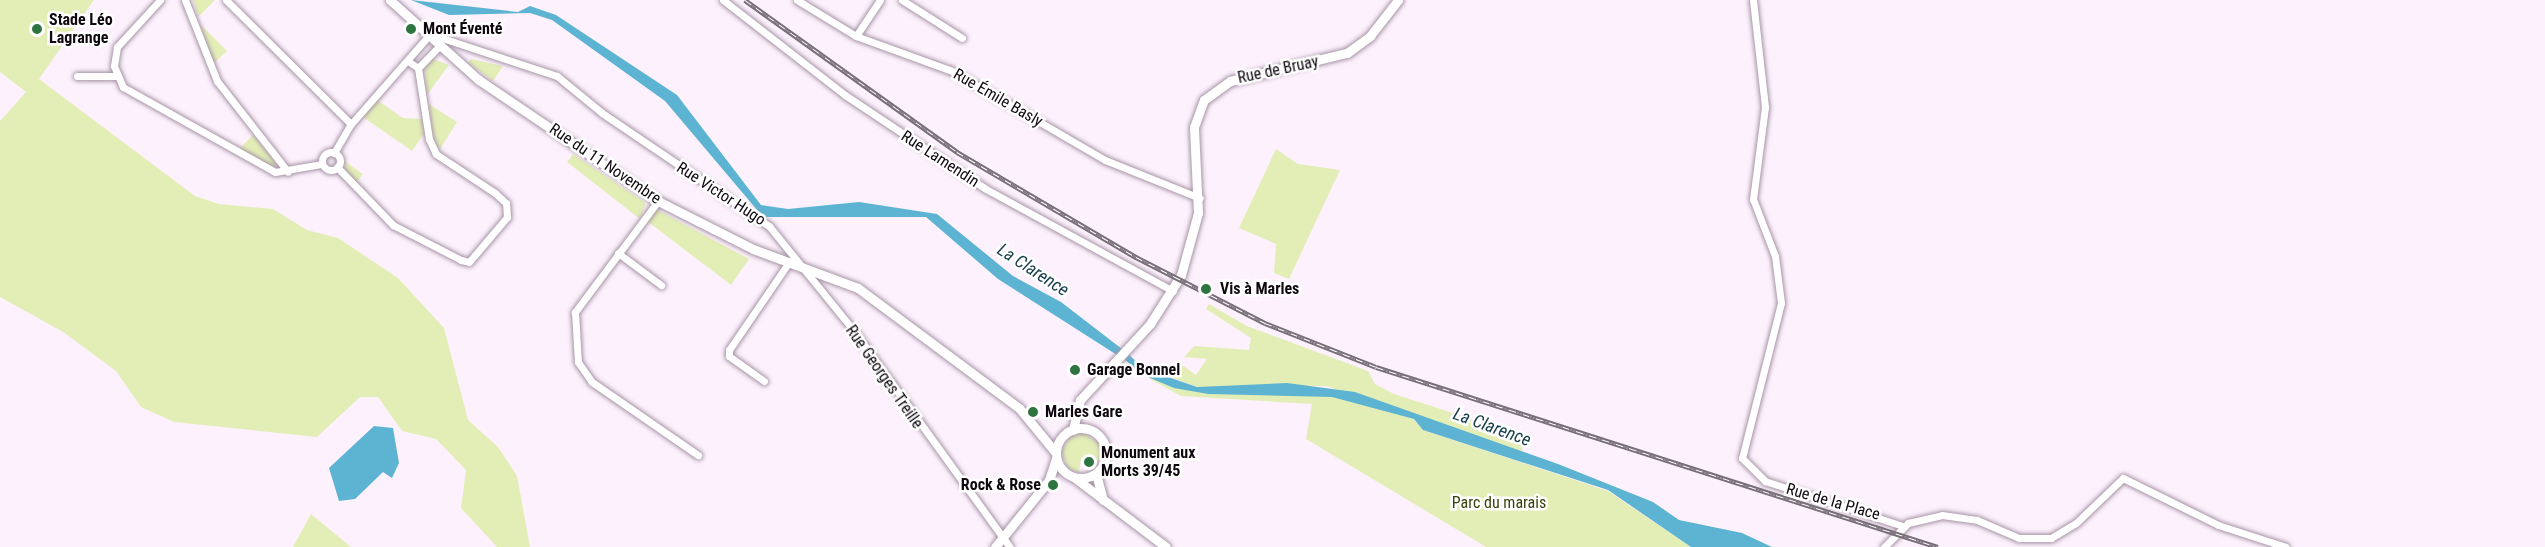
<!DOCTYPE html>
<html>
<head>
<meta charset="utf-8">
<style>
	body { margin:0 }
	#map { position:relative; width:2545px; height:547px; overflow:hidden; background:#fdf1fd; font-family:"Roboto Condensed",sans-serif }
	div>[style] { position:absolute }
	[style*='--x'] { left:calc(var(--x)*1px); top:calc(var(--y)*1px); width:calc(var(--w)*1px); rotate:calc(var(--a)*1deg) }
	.green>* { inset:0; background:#e3eeb7 }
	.water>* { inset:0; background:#5db4d2 }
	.roads { filter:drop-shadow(0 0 2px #a795a6) drop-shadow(0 0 2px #a795a6) }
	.street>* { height:7px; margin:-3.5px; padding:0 3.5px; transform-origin:3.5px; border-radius:3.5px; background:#fff }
	.street>.ring { margin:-3.5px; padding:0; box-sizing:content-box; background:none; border:7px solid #fff; border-radius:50% }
	.secondary>* { height:9px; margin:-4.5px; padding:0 4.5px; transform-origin:4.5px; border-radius:4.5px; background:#fff }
	.secondary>.ring { margin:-4.5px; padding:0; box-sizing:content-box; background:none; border:9px solid #fff; border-radius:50% }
	.rail>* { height:4.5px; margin-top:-2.25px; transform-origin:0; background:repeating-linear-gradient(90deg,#fff 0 7px,#776e77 0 14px); box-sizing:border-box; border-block:2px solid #776e77 }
	.dots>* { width:16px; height:16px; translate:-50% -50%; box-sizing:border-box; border:3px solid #fff; border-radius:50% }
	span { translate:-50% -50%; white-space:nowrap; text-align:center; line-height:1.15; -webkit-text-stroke:5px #fff; paint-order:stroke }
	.poi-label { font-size:16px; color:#0f090f; font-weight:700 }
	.left { translate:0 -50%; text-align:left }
	.right { translate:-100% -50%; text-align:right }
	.street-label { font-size:16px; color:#0f090f }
	.park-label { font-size:16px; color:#3a410b }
	.water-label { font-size:18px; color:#153d4a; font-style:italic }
</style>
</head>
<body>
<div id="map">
	<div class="green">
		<i style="clip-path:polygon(0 0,94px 0,39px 79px,195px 196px,219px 204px,273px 209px,307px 230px,338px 238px,398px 278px,444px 328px,468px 420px,498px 447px,517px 476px,530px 547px,497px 547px,461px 508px,466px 470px,436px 439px,402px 431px,378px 397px,360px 397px,317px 437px,174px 422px,141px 407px,116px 371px,63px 332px,0 297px,0 121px,26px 92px,0 72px)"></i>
		<i style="clip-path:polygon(193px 0,215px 0,198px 17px)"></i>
		<i style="clip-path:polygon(201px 25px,227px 51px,213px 64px)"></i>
		<i style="clip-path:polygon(433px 59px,449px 65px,427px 95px,425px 67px)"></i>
		<i style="clip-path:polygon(471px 59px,503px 66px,493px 81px,468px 63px)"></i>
		<i style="clip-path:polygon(377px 100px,403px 118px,422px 119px,424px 134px,412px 151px,363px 117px)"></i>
		<i style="clip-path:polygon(429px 104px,457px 122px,440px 149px,433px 137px)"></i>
		<i style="clip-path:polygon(253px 135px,276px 163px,274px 168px,238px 150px)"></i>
		<i style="clip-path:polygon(1276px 149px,1298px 164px,1340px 170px,1289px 279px,1274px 273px,1276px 244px,1239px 228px)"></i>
		<i style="clip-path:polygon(573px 154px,646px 203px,640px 219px,567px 162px)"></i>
		<i style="clip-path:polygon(344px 161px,363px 174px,355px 185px,346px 171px)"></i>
		<i style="clip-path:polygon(656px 209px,749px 259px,731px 285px,647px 221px)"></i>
		<i style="clip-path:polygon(1209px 304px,1247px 326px,1368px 371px,1375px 384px,1394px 394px,1518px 434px,1523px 452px,1326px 386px,1197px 387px,1141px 366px,1179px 372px,1182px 365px,1196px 375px,1207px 359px,1184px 357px,1194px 346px,1249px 350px,1251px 338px,1206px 309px)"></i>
		<i style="clip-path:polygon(1143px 375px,1208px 394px,1292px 392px,1351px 399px,1414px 419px,1423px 430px,1608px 491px,1691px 547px,1486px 547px,1306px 439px,1312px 404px,1181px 396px)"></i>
		<i style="clip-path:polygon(1083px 433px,1099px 443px,1101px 455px,1096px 467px,1088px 456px,1081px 458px,1079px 473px,1068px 468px,1061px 451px,1071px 436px)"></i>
		<i style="clip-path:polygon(311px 514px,351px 547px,293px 547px)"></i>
	</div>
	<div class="water">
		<i style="clip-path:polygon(411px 0,518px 12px,530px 6px,556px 15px,677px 95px,761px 205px,788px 209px,859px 202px,937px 214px,1013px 276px,1061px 302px,1122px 349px,1117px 355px,998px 279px,926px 217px,763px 217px,665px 101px,552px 20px,530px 13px,449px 15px)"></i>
		<i style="clip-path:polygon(1129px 355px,1145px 369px,1197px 387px,1287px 383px,1355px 392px,1558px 464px,1653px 502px,1679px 520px,1742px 533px,1772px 547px,1691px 547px,1608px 490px,1423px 430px,1414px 419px,1332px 397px,1208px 394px,1174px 388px,1143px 375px,1125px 360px)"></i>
		<i style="clip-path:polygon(374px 426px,393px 428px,399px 463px,392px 478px,383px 472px,355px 499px,339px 501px,329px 468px)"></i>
	</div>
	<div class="roads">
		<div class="street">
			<i style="--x:160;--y:0;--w:64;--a:132.5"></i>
			<i style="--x:117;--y:47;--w:19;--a:99"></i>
			<i style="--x:114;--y:66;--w:23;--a:67"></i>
			<i style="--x:123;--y:87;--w:174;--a:29.2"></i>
			<i style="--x:275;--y:172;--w:48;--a:-9.7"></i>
			<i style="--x:185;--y:0;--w:87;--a:68.4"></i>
			<i style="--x:217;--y:81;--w:115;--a:52"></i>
			<i style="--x:226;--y:0;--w:176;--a:44.8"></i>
			<i style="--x:723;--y:0;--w:155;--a:37.9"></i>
			<i style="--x:845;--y:95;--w:169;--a:33.7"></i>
			<i style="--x:986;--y:189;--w:213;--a:28.6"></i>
			<i style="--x:797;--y:0;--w:69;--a:31.4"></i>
			<i style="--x:856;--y:36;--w:102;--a:20"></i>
			<i style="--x:952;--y:71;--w:177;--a:30.2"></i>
			<i style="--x:1105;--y:160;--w:102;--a:21.8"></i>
			<i style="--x:902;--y:0;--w:71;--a:32.3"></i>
			<i style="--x:1753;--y:0;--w:108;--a:83.6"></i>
			<i style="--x:1765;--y:107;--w:93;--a:97.4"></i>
			<i style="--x:1753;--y:199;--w:61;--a:68.9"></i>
			<i style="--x:1775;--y:256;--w:47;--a:82.7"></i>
			<i style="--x:1781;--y:303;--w:160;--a:104.1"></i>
			<i style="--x:1742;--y:458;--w:33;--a:45"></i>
			<i style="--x:1765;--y:481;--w:145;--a:18.1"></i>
			<i style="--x:856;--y:36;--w:43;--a:-56.3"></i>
			<i style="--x:418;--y:68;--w:29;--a:-46"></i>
			<i style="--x:77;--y:76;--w:39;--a:0"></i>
			<i class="ring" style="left:322px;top:152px;width:11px;height:11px"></i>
			<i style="--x:334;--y:153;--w:34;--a:-60"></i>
			<i style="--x:351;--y:124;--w:120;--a:-48.7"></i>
			<i style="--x:430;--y:34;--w:134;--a:18.3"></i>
			<i style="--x:557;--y:76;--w:58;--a:39.4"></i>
			<i style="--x:602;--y:113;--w:202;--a:34.1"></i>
			<i style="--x:769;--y:226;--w:135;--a:51"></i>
			<i style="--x:854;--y:331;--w:266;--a:54.2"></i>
			<i style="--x:337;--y:167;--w:81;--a:46"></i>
			<i style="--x:393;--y:225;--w:76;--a:27.2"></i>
			<i style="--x:461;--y:260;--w:8;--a:14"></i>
			<i style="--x:469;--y:262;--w:59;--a:-49.8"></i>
			<i style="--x:507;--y:217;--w:14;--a:-94"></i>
			<i style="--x:506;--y:203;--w:15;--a:-138"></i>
			<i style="--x:495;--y:193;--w:71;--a:-146.5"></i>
			<i style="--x:436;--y:154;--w:17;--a:-115"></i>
			<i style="--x:429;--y:139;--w:72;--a:-98.8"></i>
			<i style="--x:418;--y:68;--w:12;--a:-145"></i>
			<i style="--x:658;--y:201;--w:139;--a:126.8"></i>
			<i style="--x:575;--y:312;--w:50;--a:86.6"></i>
			<i style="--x:578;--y:362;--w:24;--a:55"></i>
			<i style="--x:592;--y:382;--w:129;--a:34.6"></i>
			<i style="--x:618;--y:253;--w:54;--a:36.7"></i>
			<i style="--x:764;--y:381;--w:43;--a:-144.5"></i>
			<i style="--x:729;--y:356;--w:6;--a:-90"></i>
			<i style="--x:729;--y:350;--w:107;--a:-55.7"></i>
			<i style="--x:1884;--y:547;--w:34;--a:-45"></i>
			<i style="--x:1908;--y:523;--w:35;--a:-13"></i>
			<i style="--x:1942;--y:515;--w:35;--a:8"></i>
			<i style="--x:1977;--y:520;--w:46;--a:23.2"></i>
			<i style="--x:2019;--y:538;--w:32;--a:0"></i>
			<i style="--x:2051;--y:538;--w:29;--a:-31"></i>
			<i style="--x:2076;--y:523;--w:65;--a:-43.8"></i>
			<i style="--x:2123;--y:478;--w:106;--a:26.3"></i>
			<i style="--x:2218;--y:525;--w:71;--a:17.9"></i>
		</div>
		<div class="secondary">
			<i style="--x:390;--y:0;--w:120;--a:42"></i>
			<i style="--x:479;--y:80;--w:216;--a:34.1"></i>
			<i style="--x:658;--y:201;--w:106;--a:26.8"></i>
			<i style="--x:753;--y:249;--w:112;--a:20.4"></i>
			<i style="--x:858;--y:288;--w:201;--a:36.7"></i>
			<i style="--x:1019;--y:408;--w:58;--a:50.6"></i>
			<i class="ring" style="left:1056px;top:428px;width:41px;height:41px"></i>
			<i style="--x:1073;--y:430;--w:31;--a:-77"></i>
			<i style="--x:1080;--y:400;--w:103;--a:-47.4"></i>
			<i style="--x:1150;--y:324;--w:58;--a:-57.7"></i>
			<i style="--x:1181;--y:275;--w:64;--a:-74.7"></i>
			<i style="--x:1198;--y:213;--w:86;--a:-92.7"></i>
			<i style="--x:1194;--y:127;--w:29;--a:-70"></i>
			<i style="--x:1204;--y:100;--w:32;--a:-36"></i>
			<i style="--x:1230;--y:81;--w:120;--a:-13.5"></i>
			<i style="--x:1347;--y:53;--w:29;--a:-36"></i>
			<i style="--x:1370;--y:36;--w:46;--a:-52.1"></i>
			<i style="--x:1096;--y:474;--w:27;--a:75"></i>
			<i style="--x:1075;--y:478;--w:114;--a:37.2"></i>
			<i style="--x:995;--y:547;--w:86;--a:-51.1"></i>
			<i style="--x:1049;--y:480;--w:22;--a:-72"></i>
		</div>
	</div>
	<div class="rail">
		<i style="--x:745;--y:0;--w:261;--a:35.6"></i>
		<i style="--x:957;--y:152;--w:208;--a:30.4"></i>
		<i style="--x:1136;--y:257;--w:145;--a:27.1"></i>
		<i style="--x:1265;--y:323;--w:119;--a:21.6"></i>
		<i style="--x:1376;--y:367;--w:590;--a:17.76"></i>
	</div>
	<div class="dots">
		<i style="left:37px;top:29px;background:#2e7440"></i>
		<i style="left:411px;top:29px;background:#2e7440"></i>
		<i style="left:1206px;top:289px;background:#2e7440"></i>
		<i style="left:1075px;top:370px;background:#2e7440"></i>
		<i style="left:1033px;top:412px;background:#2e7440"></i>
		<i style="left:1089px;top:462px;background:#2e7440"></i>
		<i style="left:1053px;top:485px;background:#2e7440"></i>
	</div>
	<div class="poi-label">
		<span class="left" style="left:49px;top:29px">Stade Léo<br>Lagrange</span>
		<span class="left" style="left:423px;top:29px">Mont Éventé</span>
		<span class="left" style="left:1220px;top:289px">Vis à Marles</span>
		<span class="left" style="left:1087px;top:370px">Garage Bonnel</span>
		<span class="left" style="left:1045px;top:412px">Marles Gare</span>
		<span class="left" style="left:1101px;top:462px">Monument aux<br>Morts 39/45</span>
		<span class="right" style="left:1041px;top:485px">Rock &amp; Rose</span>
	</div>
	<div class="street-label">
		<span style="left:1278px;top:70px;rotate:-12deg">Rue de Bruay</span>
		<span style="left:998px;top:98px;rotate:30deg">Rue Émile Basly</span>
		<span style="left:940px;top:159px;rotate:33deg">Rue Lamendin</span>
		<span style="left:605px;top:164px;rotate:34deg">Rue du 11 Novembre</span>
		<span style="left:721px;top:194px;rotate:33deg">Rue Victor Hugo</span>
		<span style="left:884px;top:377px;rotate:55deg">Rue Georges Treille</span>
		<span style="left:1833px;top:502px;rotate:16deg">Rue de la Place</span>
	</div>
	<div class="park-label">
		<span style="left:1499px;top:503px">Parc du marais</span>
	</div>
	<div class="water-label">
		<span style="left:1033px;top:270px;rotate:33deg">La Clarence</span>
		<span style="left:1492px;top:427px;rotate:20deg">La Clarence</span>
	</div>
</div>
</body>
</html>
